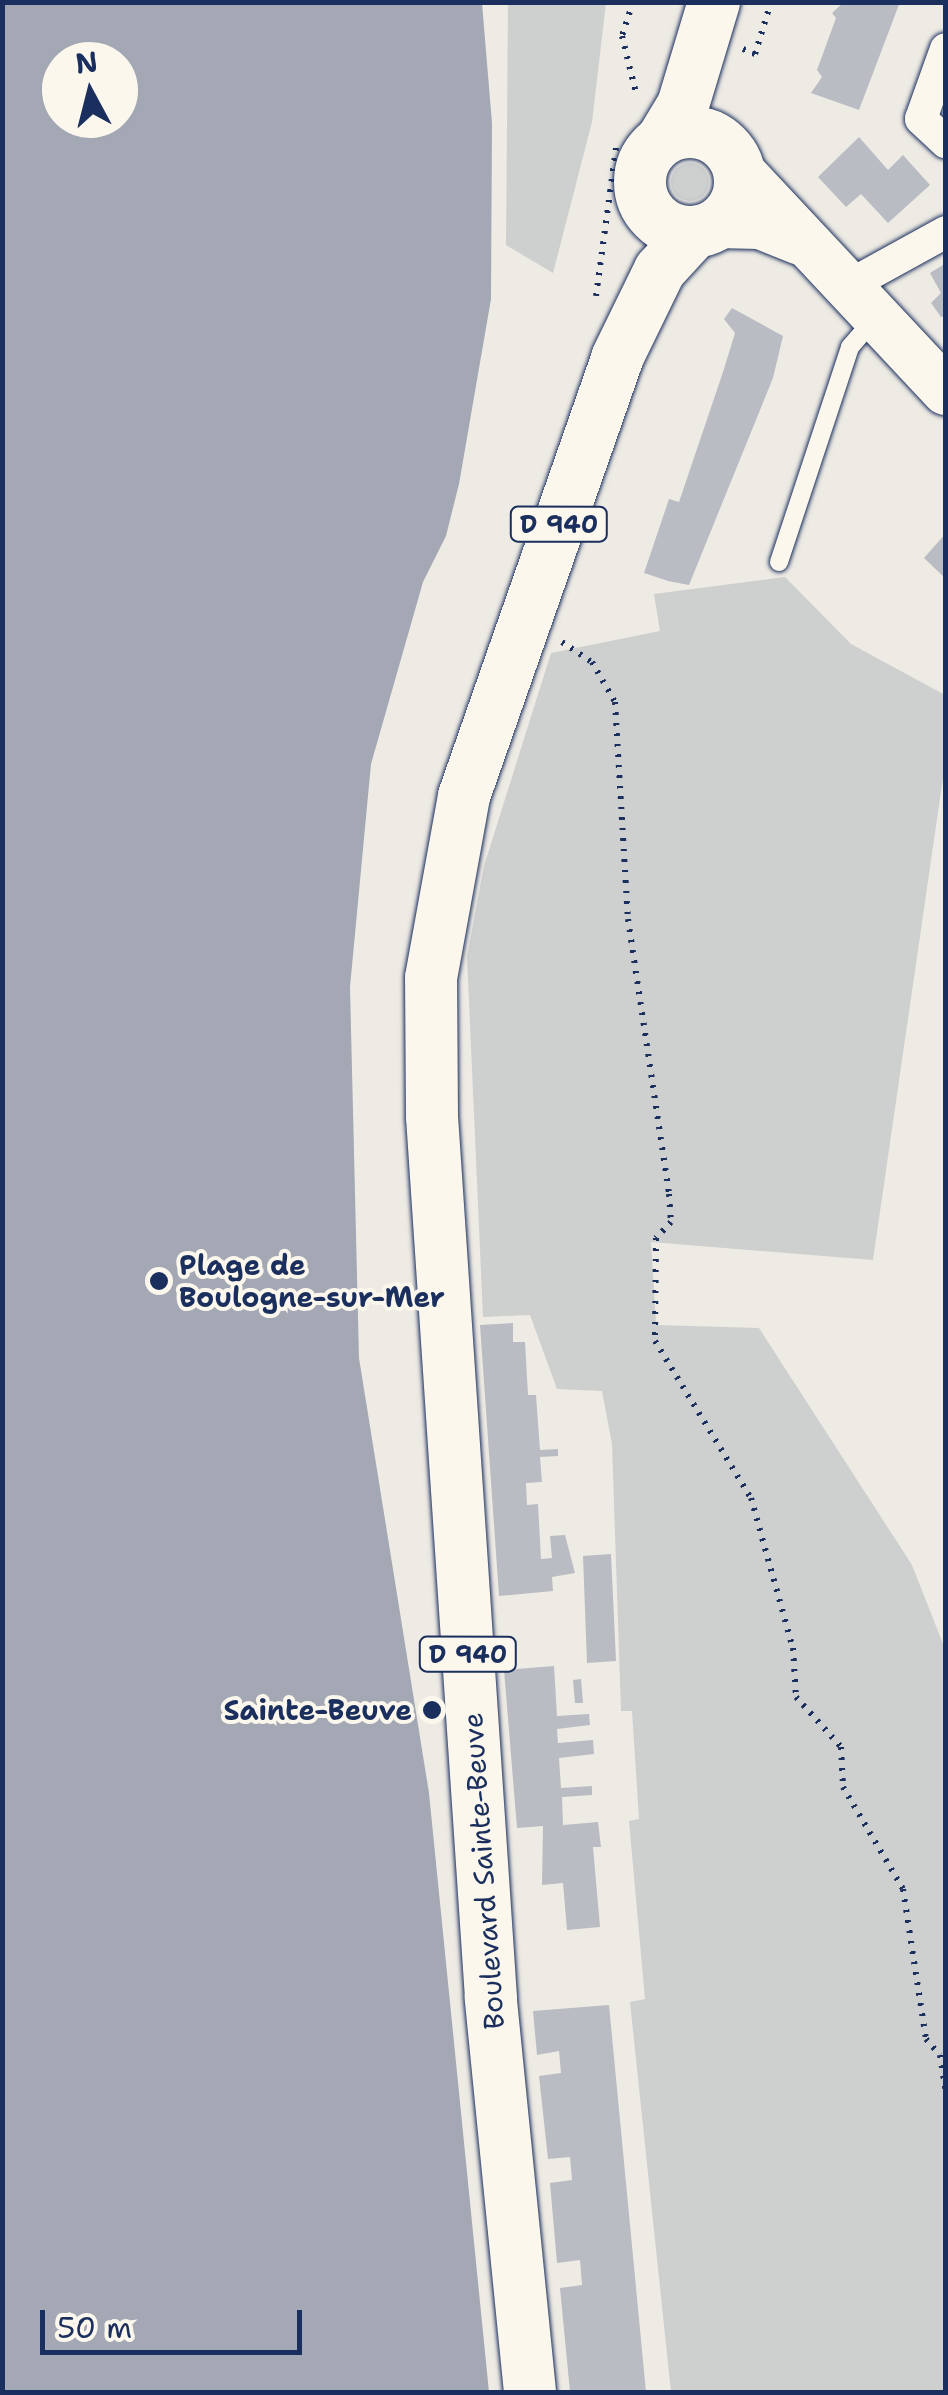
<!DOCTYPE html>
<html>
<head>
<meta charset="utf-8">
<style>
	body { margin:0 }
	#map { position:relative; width:948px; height:2395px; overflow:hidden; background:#eeebe4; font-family:"Shantell Sans",sans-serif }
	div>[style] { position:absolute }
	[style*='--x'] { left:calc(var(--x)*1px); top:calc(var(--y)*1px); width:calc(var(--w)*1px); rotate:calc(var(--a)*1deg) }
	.green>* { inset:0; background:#cecfcf }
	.round { border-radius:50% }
	.water>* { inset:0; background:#a3a8b4 }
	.building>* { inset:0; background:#b9bcc3 }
	.path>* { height:6px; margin-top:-3px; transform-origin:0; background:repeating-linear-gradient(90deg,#1b2f5e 0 2.5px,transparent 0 10.5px) }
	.roads { filter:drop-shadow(0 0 2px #1b2f5e) drop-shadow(0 0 2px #1b2f5e) }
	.lane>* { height:18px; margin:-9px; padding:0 9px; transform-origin:9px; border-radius:9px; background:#fbf7ec }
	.street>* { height:32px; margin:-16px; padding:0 16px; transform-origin:16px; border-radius:16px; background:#fbf7ec }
	.secondary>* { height:48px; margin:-24px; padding:0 24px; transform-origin:24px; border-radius:24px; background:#fbf7ec }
	.primary>* { height:52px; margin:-26px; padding:0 26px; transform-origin:26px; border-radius:26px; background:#fbf7ec }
	.primary>.ring { margin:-26px; padding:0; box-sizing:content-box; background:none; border:52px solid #fbf7ec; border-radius:50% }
	.dots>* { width:28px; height:28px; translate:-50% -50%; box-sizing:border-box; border:5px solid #fbf7ec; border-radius:50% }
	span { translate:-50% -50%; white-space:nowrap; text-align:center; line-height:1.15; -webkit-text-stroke:8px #fbf7ec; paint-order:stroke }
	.shield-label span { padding:2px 8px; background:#fbf7ec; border:2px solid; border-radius:8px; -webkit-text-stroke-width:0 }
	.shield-label { font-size:25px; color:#1b2f5e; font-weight:700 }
	.poi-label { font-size:28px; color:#1b2f5e; font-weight:700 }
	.left { translate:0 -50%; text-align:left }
	.right { translate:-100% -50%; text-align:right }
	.street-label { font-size:28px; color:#1b2f5e }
	.frame { position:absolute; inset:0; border:5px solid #1b2f5e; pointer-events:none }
	.north { position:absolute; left:40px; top:40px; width:100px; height:100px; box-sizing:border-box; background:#fbf7ec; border:2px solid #a1a7b3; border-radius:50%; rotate:353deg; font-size:28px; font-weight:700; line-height:40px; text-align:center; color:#1b2f5e }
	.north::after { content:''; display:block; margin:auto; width:35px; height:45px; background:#1b2f5e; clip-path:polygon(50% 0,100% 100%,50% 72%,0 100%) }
	.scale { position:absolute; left:40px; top:2310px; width:262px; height:45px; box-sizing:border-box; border:5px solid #1b2f5e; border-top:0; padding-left:12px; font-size:30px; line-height:35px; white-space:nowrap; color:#1b2f5e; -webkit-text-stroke:8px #fbf7ec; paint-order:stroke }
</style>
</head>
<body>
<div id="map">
	<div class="green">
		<i style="clip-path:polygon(508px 3px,606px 3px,592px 122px,553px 273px,506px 245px)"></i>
		<i class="round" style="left:671px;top:163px;width:38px;height:38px"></i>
		<i style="clip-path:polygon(785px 577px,851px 644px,945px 695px,945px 764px,873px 1260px,651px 1242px,656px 1325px,759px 1328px,912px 1565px,945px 1649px,945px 2392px,671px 2392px,630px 2002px,645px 1999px,629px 1821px,639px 1819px,632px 1711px,621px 1711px,612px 1444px,602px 1391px,557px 1389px,530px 1315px,483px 1317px,467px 957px,484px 866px,551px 653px,660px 631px,654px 594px)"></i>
	</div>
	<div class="water">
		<i style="clip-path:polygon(evenodd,3px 2px,482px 3px,492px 123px,491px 299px,459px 484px,446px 536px,423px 582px,371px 764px,350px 987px,359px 1358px,429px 1793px,489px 2392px,3px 2392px,3px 2px,60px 60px,120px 60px,120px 120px,60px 120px,60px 60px)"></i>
	</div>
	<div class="building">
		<i style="clip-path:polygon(844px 2px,900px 2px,859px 110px,811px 93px,822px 77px,817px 70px,836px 18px,832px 13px)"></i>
		<i style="clip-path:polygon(859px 137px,888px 170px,903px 155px,930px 185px,888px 223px,861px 194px,846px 207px,818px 177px)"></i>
		<i style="clip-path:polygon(946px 263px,946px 316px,941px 317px,931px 303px,941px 293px,930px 273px)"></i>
		<i style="clip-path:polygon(732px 308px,783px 336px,773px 378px,689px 585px,668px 581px,644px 573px,669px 499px,679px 502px,723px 372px,735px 333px,724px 319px)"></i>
		<i style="clip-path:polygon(946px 533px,946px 579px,924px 558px)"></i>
		<i style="clip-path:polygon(513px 1323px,513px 1342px,525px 1342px,528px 1395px,536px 1395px,540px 1450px,558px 1449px,558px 1456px,540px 1457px,542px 1482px,526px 1483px,527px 1505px,538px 1504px,541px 1559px,552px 1558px,550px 1536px,565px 1535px,575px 1573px,552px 1577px,553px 1591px,499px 1596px,480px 1325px)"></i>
		<i style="clip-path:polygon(611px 1554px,616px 1661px,587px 1663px,583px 1556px)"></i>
		<i style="clip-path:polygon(554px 1666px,557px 1716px,589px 1714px,590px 1725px,557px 1729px,558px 1743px,593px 1740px,594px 1754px,559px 1758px,561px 1788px,592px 1786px,592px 1795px,562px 1797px,563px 1825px,598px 1822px,601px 1847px,593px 1847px,600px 1927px,567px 1930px,563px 1883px,542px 1885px,543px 1826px,517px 1828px,504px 1670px)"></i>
		<i style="clip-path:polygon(581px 1679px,583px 1703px,575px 1703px,573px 1680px)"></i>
		<i style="clip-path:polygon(609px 2005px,646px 2392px,570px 2392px,560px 2288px,582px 2285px,580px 2260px,557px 2263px,550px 2183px,572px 2180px,570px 2157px,548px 2159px,539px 2076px,561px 2073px,559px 2051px,537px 2055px,533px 2011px)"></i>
	</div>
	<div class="path">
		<i style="--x:633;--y:2;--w:36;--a:108"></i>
		<i style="--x:622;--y:36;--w:59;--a:76.2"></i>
		<i style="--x:743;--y:49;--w:13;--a:23"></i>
		<i style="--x:755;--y:54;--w:54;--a:-72.9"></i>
		<i style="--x:596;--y:296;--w:157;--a:-82.3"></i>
		<i style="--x:562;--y:642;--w:36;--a:34"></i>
		<i style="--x:592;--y:662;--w:46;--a:60.1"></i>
		<i style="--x:615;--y:702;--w:217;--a:86.6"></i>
		<i style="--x:628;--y:919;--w:278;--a:81.5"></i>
		<i style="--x:669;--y:1194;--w:28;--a:86"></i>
		<i style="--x:671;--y:1222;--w:22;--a:133"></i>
		<i style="--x:656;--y:1238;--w:103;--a:90.6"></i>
		<i style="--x:655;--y:1341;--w:184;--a:58.6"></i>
		<i style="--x:751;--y:1498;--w:156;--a:74.4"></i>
		<i style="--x:793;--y:1648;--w:49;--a:86.5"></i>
		<i style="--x:796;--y:1697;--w:67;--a:48"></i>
		<i style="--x:841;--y:1747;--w:40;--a:87.1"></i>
		<i style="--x:843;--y:1787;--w:118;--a:59.5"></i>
		<i style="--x:903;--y:1889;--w:152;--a:81.3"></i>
		<i style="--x:926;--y:2039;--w:21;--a:49"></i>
		<i style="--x:940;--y:2055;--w:37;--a:81"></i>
	</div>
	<div class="roads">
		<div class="lane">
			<i style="--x:779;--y:562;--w:226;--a:-71.7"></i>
			<i style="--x:850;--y:347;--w:38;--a:-49"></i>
		</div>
		<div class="street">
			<i style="--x:946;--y:49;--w:74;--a:109.7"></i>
			<i style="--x:921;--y:119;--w:34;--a:43"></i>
			<i style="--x:846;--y:287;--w:114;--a:-28.8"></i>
		</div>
		<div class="secondary">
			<i style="--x:739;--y:170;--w:303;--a:46.9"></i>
			<i style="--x:717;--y:224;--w:43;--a:1.3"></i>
			<i style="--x:760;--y:225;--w:43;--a:21.8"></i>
		</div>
		<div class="primary">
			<i class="ring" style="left:640px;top:132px;width:48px;height:48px"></i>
			<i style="--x:662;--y:140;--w:41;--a:-59"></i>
			<i style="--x:683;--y:105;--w:108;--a:-73.2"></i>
			<i style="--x:530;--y:2392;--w:396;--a:-95.7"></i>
			<i style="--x:491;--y:1998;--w:883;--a:-93.83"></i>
			<i style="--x:432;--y:1117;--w:139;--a:-90.4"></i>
			<i style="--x:431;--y:978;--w:185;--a:-79.7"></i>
			<i style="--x:464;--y:796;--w:464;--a:-70.7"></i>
			<i style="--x:617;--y:358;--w:98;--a:-64"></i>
			<i style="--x:660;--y:270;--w:52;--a:-47.4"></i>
		</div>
	</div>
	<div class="dots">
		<i style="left:159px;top:1281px;background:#1b2f5e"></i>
		<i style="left:432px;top:1710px;background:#1b2f5e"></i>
	</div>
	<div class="shield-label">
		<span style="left:559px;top:524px">D 940</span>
		<span style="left:468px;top:1654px">D 940</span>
	</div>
	<div class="poi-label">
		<span class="left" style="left:179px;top:1281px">Plage de<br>Boulogne-sur-Mer</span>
		<span class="right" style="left:412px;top:1710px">Sainte-Beuve</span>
	</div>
	<div class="street-label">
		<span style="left:483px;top:1871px;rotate:-94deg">Boulevard Sainte-Beuve</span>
	</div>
	<div class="frame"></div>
	<div class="north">N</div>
	<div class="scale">50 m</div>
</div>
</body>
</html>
